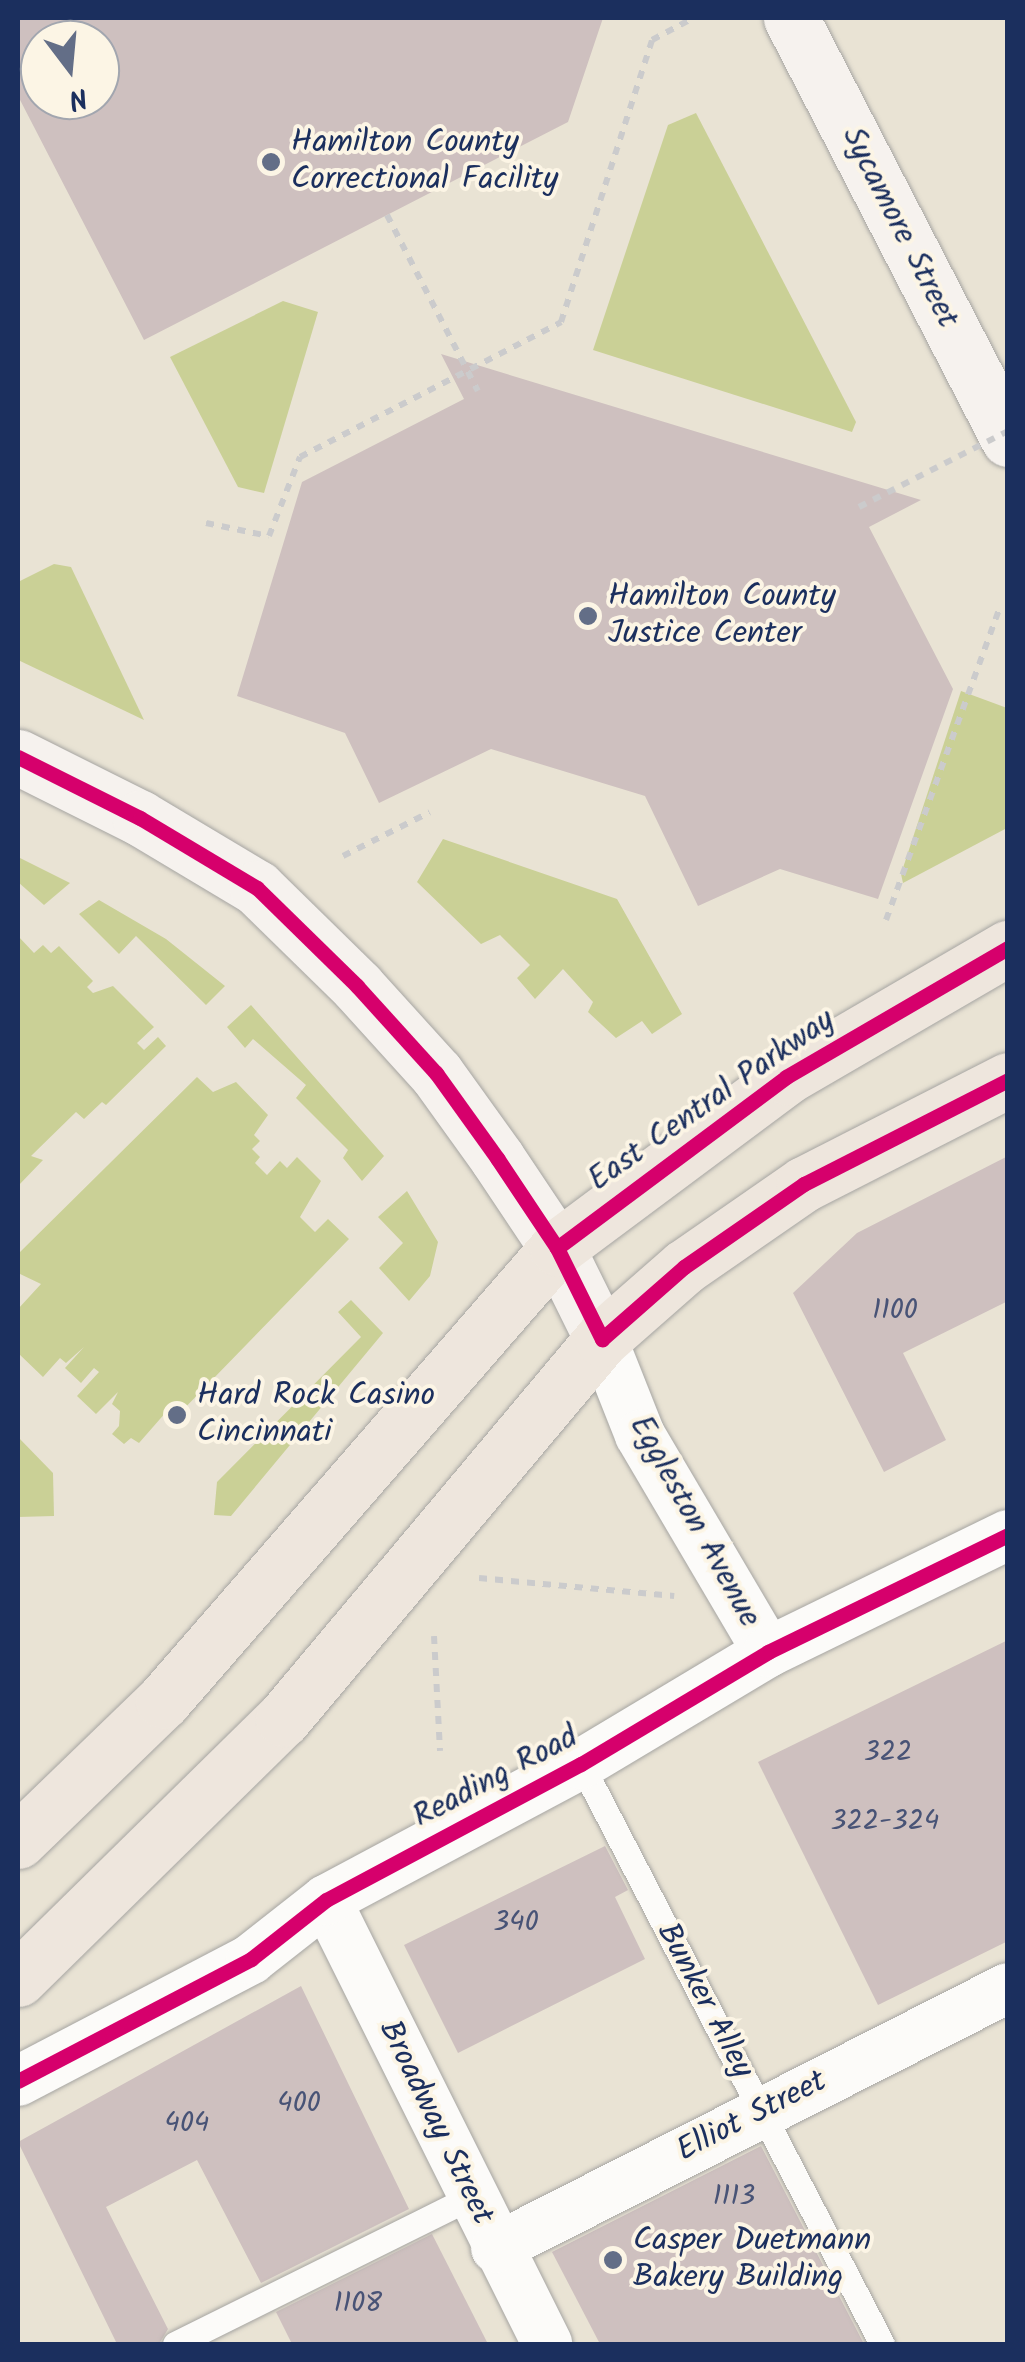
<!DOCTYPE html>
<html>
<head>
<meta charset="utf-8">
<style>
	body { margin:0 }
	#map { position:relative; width:1025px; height:2362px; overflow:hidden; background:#e9e3d4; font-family:Kalam,sans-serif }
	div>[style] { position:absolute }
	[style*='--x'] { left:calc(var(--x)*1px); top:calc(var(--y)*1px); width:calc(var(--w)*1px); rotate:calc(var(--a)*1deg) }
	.green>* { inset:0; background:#cad096 }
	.building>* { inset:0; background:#cec0bf }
	.path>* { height:6px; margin-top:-3px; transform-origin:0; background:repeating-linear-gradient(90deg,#cbcbcc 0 8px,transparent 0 16px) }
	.roads { filter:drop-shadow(0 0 2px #a6a5a2) drop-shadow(0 0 2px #a6a5a2) }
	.lane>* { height:25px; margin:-12.5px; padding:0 12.5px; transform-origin:12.5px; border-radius:12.5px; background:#fcfbf9 }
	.street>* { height:50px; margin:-25px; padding:0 25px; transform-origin:25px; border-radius:25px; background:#fcfbf9 }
	.secondary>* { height:55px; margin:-27.5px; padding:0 27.5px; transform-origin:27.5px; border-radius:27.5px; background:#f6f2ee }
	.primary>* { height:55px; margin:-27.5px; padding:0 27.5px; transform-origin:27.5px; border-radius:27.5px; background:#eee6dd }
	.path-bridge>* { height:6px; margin-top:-3px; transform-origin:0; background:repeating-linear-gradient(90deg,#cbcbcc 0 8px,transparent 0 16px) }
	.cycleway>* { height:15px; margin:-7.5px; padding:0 7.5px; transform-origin:7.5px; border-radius:7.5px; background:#d6006c }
	.dots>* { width:28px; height:28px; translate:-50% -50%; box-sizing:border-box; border:5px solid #fcf5e5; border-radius:50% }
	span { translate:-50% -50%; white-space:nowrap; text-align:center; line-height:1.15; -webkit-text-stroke:8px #fcf5e5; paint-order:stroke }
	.number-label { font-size:28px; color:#485376 }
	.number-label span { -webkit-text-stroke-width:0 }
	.poi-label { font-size:32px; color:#1b2f5e }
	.left { translate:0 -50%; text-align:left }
	.street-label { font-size:32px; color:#1b2f5e }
	.frame { position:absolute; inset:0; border:20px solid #1b2f5e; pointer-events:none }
	.north { position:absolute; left:20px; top:20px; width:100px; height:100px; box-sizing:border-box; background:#fcf5e5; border:2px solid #a2a6af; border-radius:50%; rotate:164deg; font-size:28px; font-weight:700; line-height:40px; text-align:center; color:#1b2f5e }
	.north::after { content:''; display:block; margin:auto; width:35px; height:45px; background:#636e87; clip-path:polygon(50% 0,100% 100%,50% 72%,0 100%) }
</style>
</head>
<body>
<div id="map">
	<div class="green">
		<i style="clip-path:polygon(696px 113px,856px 422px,852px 432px,593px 350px,668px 125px)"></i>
		<i style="clip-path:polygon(283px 301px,318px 312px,264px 493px,238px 487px,170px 357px)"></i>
		<i style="clip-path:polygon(54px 564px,71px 567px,144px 720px,18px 660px,18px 582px)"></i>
		<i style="clip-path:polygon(961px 691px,1007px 708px,1007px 828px,903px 883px,901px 874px)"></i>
		<i style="clip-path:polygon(443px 839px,617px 899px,682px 1014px,652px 1034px,642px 1021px,616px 1038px,588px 1012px,593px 1002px,563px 969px,535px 999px,517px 978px,530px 965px,500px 935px,481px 944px,417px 882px)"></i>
		<i style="clip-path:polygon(18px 857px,70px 883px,44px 905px,18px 882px)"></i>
		<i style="clip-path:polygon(99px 900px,166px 939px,225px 986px,206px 1005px,136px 936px,119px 954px,79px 914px)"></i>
		<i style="clip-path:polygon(18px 936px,34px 953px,43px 945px,51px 953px,59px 946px,93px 981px,87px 987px,93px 993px,113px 986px,154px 1027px,137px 1043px,144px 1050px,158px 1037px,166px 1046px,106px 1105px,102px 1102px,84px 1119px,76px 1112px,31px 1156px,43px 1160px,18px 1186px)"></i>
		<i style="clip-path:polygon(251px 1005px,384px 1156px,362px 1181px,343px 1158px,348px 1150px,296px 1098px,306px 1085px,253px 1039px,245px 1048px,227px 1027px)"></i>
		<i style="clip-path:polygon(197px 1077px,213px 1092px,236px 1082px,268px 1115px,254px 1135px,260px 1141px,252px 1149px,260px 1157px,255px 1163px,267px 1175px,280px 1161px,287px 1168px,297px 1157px,321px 1181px,300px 1217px,315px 1232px,328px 1219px,349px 1239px,176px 1417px,167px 1411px,139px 1443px,131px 1438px,124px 1444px,112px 1434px,119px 1426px,120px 1411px,112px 1404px,118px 1392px,96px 1414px,77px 1396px,99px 1372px,94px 1368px,81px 1383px,65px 1368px,84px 1347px,66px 1363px,60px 1358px,43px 1377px,18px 1353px,18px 1309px,41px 1284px,18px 1273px,18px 1254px)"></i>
		<i style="clip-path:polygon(407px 1191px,438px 1242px,430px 1276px,409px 1301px,379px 1268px,403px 1243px,378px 1217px)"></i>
		<i style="clip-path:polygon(351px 1300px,383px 1333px,231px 1516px,214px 1515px,217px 1482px,361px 1337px,338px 1312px)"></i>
		<i style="clip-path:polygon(18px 1437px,53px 1473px,54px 1516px,18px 1517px)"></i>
	</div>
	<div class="building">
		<i style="clip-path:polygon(evenodd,18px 18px,603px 18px,568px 122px,144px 340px,18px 96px,18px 18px,40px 40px,100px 40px,100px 100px,40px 100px,40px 40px)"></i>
		<i style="clip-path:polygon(441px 354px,921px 500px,869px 527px,953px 689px,878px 899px,780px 869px,698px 906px,645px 796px,491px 749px,379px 803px,345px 733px,237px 696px,302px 482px,464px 399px)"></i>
		<i style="clip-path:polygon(1008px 1156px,1008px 1301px,903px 1353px,946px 1440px,884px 1472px,793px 1293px,857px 1233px)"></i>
		<i style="clip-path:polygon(1008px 1640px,1008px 1941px,878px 2005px,758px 1762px)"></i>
		<i style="clip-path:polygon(605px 1846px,628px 1890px,615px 1897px,645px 1959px,458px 2053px,404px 1945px)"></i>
		<i style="clip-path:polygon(301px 1986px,409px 2209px,261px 2283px,197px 2160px,106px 2207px,168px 2329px,159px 2344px,117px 2344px,18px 2142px)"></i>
		<i style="clip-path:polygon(761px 2146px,864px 2344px,600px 2344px,552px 2252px)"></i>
		<i style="clip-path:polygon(432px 2234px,488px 2344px,292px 2344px,276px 2312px)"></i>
	</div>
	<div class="path">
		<i style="--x:206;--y:523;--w:64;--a:11.7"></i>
		<i style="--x:269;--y:536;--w:85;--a:-68.6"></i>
		<i style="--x:300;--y:457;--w:294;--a:-27.3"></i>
		<i style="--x:561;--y:322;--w:296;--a:-72.1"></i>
		<i style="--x:652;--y:40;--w:47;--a:-28.2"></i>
		<i style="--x:343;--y:856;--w:97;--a:-26.8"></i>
		<i style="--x:886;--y:920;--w:330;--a:-70"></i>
		<i style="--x:479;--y:1578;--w:196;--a:5.3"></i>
		<i style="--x:434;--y:1636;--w:115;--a:87"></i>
	</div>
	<div class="roads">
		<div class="lane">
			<i style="--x:581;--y:1764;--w:653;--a:62.57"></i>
			<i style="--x:175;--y:2344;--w:330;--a:-26.4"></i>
		</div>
		<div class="street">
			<i style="--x:602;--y:1339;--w:103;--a:68.4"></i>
			<i style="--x:640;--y:1435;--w:252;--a:59.5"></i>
			<i style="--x:326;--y:1900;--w:496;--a:63.5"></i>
			<i style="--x:18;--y:2081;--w:263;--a:-27.6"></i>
			<i style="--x:251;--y:1959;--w:95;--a:-38.2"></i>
			<i style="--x:326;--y:1900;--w:289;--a:-28.1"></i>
			<i style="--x:581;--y:1764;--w:218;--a:-30.9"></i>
			<i style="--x:768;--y:1652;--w:267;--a:-26"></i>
			<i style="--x:496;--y:2248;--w:574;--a:-26.92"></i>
		</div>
		<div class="secondary">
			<i style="--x:791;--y:18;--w:474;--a:62.7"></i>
			<i style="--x:18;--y:757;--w:136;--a:26.6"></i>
			<i style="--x:140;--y:818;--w:136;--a:30.9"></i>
			<i style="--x:257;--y:888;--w:140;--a:44.4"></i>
			<i style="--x:357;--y:986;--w:118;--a:47.8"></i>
			<i style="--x:436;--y:1073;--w:105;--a:54.3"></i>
			<i style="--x:497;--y:1158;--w:108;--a:56.3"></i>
			<i style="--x:557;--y:1248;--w:102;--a:63.7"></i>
		</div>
		<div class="primary">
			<i style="--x:18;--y:1841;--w:202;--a:-44"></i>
			<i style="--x:163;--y:1701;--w:600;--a:-48.98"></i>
			<i style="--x:557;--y:1248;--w:286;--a:-36.7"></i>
			<i style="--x:786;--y:1077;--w:257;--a:-30.2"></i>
			<i style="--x:18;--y:1979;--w:371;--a:-44.5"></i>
			<i style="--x:283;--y:1719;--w:496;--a:-50"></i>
			<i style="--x:602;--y:1339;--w:109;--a:-41.3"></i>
			<i style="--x:684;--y:1267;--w:146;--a:-34.7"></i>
			<i style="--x:804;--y:1184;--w:229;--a:-27"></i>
		</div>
	</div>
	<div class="path-bridge">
		<i style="--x:387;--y:215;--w:198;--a:62.7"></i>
		<i style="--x:859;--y:507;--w:167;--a:-27"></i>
	</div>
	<div class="cycleway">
		<i style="--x:18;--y:757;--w:136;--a:26.6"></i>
		<i style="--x:140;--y:818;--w:136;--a:30.9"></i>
		<i style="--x:257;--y:888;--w:140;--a:44.4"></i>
		<i style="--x:357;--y:986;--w:118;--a:47.8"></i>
		<i style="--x:436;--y:1073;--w:105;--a:54.3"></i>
		<i style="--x:497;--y:1158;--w:108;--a:56.3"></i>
		<i style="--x:557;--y:1248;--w:102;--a:63.7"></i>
		<i style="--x:602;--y:1339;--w:109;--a:-41.3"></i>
		<i style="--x:684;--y:1267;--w:146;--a:-34.7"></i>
		<i style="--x:804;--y:1184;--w:229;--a:-27"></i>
		<i style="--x:557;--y:1248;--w:286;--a:-36.7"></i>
		<i style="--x:786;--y:1077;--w:257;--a:-30.2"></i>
		<i style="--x:18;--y:2081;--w:263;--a:-27.6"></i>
		<i style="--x:251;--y:1959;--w:95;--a:-38.2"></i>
		<i style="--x:326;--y:1900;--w:289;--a:-28.1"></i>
		<i style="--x:581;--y:1764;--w:218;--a:-30.9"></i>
		<i style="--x:768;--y:1652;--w:267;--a:-26"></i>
	</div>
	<div class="dots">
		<i style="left:271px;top:162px;background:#636e87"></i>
		<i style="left:588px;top:616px;background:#636e87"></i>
		<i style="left:177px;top:1415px;background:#636e87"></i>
		<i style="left:613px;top:2260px;background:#636e87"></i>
	</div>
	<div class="number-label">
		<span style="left:895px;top:1311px">1100</span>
		<span style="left:888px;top:1753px">322</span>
		<span style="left:885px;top:1822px">322-324</span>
		<span style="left:516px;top:1923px">340</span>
		<span style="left:299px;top:2104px">400</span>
		<span style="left:187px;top:2124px">404</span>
		<span style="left:734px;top:2197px">1113</span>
		<span style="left:358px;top:2304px">1108</span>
	</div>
	<div class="poi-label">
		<span class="left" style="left:291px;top:162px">Hamilton County<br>Correctional Facility</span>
		<span class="left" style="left:608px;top:616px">Hamilton County<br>Justice Center</span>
		<span class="left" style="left:197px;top:1415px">Hard Rock Casino<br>Cincinnati</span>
		<span class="left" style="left:633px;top:2260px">Casper Duetmann<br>Bakery Building</span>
	</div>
	<div class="street-label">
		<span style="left:899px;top:228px;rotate:63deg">Sycamore Street</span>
		<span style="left:712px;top:1101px;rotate:-35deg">East Central Parkway</span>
		<span style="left:694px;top:1522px;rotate:61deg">Eggleston Avenue</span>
		<span style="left:496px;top:1778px;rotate:-28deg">Reading Road</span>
		<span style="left:704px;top:2001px;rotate:62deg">Bunker Alley</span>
		<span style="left:752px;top:2117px;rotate:-27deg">Elliot Street</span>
		<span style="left:435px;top:2123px;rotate:64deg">Broadway Street</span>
	</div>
	<div class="frame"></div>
	<div class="north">N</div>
</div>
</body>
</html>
